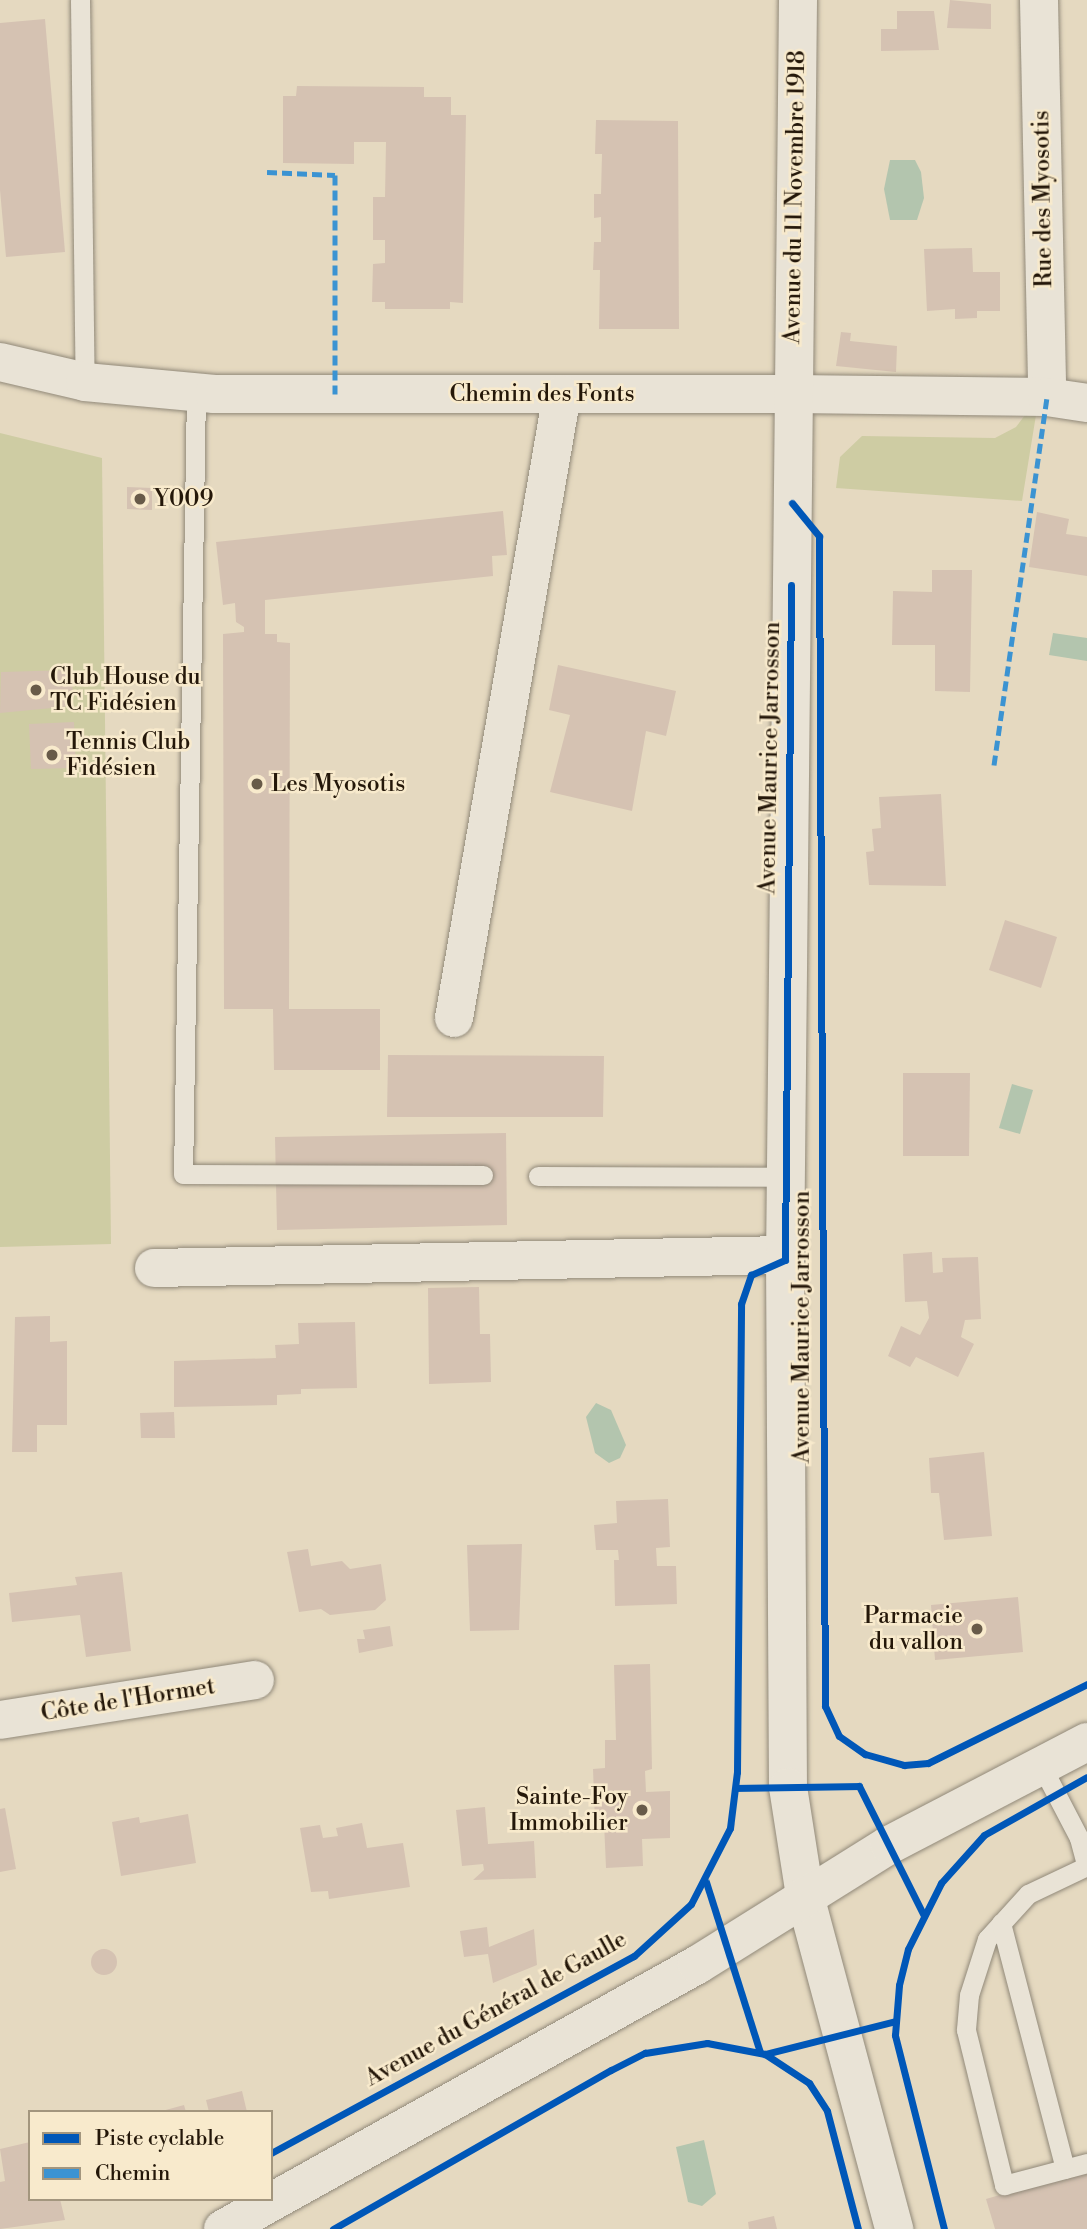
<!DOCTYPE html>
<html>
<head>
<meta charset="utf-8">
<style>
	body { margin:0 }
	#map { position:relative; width:1087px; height:2229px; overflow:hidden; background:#e5d9c0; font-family:"Libre Bodoni",serif }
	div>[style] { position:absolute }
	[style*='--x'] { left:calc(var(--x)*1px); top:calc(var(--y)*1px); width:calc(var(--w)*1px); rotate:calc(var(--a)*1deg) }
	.green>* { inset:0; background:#cecca3 }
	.water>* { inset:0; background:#b3c5ae }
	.building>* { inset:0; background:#d5c2b2 }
	.round { border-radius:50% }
	.roads { filter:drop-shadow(0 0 2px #918979) drop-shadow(0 0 2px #918979) }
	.service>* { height:19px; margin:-9.5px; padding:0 9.5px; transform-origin:9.5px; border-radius:9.5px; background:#e9e3d6 }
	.minor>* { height:38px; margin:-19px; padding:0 19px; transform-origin:19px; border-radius:19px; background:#e9e3d6 }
	.tertiary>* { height:38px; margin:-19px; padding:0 19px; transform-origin:19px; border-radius:19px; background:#e9e3d6 }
	.quiet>* { height:5px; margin-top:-2.5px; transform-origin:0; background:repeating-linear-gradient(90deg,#3b93d2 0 10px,transparent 0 15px) }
	.cycleway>* { height:7px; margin:-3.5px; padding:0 3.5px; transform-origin:3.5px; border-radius:3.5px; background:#0057b8 }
	.dots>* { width:19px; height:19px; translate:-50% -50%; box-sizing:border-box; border:4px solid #f8eacc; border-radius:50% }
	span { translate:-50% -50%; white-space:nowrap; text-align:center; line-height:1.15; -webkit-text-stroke:5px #f8eacc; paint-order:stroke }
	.street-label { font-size:23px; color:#241709 }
	.poi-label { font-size:23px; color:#241709 }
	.left { translate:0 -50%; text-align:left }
	.right { translate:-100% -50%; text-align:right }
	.legend { position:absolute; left:28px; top:2110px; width:245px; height:91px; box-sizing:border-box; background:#f8eacc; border:2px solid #a3967e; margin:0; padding:9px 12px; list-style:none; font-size:21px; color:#241709 }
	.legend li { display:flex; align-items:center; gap:14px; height:35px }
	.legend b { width:35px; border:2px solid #a3967e }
</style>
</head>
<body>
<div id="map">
	<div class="green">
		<i style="clip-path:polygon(1025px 415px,1036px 415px,1022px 501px,836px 488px,840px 457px,862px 436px,995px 438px,1016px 427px)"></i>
		<i style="clip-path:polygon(0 433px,102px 458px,111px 1244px,0 1247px)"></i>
	</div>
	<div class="water">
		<i style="clip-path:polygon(890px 160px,915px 160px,921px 172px,924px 198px,917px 220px,890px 220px,884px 189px)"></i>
		<i style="clip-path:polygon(1053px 633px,1087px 638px,1087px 661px,1049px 655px)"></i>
		<i style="clip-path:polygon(1012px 1084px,1033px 1090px,1020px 1134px,999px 1128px)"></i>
		<i style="clip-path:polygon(596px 1403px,611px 1410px,626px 1445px,620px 1458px,609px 1463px,595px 1453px,586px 1417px)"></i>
		<i style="clip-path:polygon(704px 2140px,716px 2194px,702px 2206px,688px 2202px,676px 2147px)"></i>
	</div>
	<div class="building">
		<i style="clip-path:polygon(950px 0,991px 4px,991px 29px,947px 28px)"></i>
		<i style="clip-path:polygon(897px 11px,934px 11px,939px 50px,881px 51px,881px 29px,897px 29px)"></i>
		<i style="clip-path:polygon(45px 19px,65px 252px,6px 257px,0 190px,0 23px)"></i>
		<i style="clip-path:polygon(297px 86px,424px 87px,424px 97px,451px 97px,451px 115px,466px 115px,463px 303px,450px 302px,450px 309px,385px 309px,385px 302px,372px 302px,373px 264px,385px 263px,385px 240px,373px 240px,373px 197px,385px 197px,386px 142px,354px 142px,354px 164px,283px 163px,283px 96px,296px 96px)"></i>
		<i style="clip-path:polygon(596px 120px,678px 121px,679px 329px,599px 329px,600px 270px,593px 270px,594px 242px,601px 242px,601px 217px,594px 218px,594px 194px,601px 194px,602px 154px,595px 154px)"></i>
		<i style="clip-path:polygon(972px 248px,973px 272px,1000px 272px,1000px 311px,977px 311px,977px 318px,955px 319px,955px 309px,927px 311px,924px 249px)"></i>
		<i style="clip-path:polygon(841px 332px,851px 333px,850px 341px,897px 346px,896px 372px,836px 366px)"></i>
		<i style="clip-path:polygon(127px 487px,152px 488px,152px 510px,127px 509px)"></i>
		<i style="clip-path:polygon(503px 511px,507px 555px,492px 556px,493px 576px,265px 600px,265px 634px,277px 634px,277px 642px,290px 643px,289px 1009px,380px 1009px,380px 1070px,274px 1070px,273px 1009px,224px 1009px,223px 634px,244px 632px,244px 627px,236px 622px,235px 603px,223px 605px,216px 542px)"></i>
		<i style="clip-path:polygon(1037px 512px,1069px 519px,1066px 534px,1087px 537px,1087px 576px,1029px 567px)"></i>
		<i style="clip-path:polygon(932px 570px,972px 570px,970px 692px,935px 691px,935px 645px,892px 645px,893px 591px,932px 592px)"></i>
		<i style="clip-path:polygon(558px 665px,676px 691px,666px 736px,646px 731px,632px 811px,550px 792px,570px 715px,549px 710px)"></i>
		<i style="clip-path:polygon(72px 670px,73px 706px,0 713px,1px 672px)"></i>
		<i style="clip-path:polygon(74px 722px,76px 768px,31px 769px,29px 724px)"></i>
		<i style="clip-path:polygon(941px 794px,946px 886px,869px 885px,866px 852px,874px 851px,872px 829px,881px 828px,879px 797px)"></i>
		<i style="clip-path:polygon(1005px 920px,1057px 937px,1041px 988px,989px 970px)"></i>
		<i style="clip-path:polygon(388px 1055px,604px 1056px,603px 1117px,387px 1117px)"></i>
		<i style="clip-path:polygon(903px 1073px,970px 1073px,969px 1156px,903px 1156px)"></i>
		<i style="clip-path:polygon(506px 1133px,507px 1225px,277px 1230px,275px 1137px)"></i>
		<i style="clip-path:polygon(932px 1252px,933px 1273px,943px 1272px,942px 1258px,978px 1257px,981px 1319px,965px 1320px,961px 1337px,974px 1344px,958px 1377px,916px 1357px,910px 1367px,888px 1356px,901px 1326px,920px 1335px,929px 1318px,927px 1301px,905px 1302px,903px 1254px)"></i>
		<i style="clip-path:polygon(479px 1287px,480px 1334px,490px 1334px,491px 1382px,429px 1384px,428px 1288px)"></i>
		<i style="clip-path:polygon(50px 1316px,50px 1342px,67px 1341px,67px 1425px,37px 1425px,37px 1452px,12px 1452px,15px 1317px)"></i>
		<i style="clip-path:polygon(355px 1322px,357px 1388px,301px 1389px,301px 1394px,277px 1395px,277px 1405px,174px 1407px,174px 1361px,276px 1358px,275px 1345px,299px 1344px,298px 1323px)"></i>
		<i style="clip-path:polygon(174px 1412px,175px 1438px,141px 1438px,140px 1413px)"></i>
		<i style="clip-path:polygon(984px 1452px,992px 1536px,944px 1540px,939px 1493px,931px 1493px,929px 1458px)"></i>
		<i style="clip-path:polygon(668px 1499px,670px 1547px,656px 1548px,657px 1566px,676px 1566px,677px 1604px,615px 1606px,614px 1560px,619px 1560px,618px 1550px,596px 1550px,594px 1525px,617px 1523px,616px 1501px)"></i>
		<i style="clip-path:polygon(522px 1544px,519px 1630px,470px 1631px,467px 1545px)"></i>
		<i style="clip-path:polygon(308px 1549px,311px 1566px,342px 1561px,350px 1569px,381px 1564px,386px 1600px,375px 1610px,330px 1615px,321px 1609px,299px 1612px,287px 1552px)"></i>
		<i style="clip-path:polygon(122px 1572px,131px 1651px,86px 1657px,80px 1615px,12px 1622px,9px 1593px,77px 1585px,75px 1577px)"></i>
		<i style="clip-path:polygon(1018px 1597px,1023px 1652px,935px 1660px,931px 1605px)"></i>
		<i style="clip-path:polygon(390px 1626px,393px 1646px,359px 1653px,357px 1639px,365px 1639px,363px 1630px)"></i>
		<i style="clip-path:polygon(650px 1664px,652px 1769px,645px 1771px,646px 1792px,670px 1791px,670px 1838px,642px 1839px,643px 1866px,606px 1868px,604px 1822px,595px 1822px,593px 1769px,605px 1768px,605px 1740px,616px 1740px,614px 1665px)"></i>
		<i style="clip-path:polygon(485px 1807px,488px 1844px,534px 1841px,536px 1878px,473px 1880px,484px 1870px,483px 1864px,462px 1866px,456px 1810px)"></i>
		<i style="clip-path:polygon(5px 1808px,16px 1869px,0 1872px,0 1809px)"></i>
		<i style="clip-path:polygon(188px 1814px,196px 1863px,121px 1876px,112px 1822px,139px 1817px,140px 1823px)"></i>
		<i style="clip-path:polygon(362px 1823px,367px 1848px,403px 1843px,410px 1887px,329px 1899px,328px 1891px,311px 1892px,300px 1828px,320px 1825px,323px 1838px,338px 1836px,336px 1828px)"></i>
		<i style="clip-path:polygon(487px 1927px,489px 1947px,534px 1929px,537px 1965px,493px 1983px,488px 1954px,464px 1957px,460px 1931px)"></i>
		<i class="round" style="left:91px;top:1949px;width:26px;height:26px"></i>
		<i style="clip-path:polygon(242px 2091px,247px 2112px,209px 2112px,206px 2100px)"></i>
		<i style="clip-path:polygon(184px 2105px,186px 2112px,162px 2112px,162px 2111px)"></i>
		<i style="clip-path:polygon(30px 2142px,30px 2199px,60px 2199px,65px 2220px,0 2229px,0 2182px,5px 2181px,0 2149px)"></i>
		<i style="clip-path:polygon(1087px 2170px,1087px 2229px,995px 2229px,986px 2199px)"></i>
		<i style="clip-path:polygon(774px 2216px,777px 2229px,749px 2229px,748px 2222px)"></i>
	</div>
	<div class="roads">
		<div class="service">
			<i style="--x:80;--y:0;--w:382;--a:89.3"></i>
			<i style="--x:196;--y:392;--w:782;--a:90.95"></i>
			<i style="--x:183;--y:1174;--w:300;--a:0.2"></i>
			<i style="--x:538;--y:1176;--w:247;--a:0.2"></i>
			<i style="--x:1041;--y:1765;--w:82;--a:62.5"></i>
			<i style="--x:1079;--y:1838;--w:30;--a:75"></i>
			<i style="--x:1087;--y:1866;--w:65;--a:154.6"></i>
			<i style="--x:1028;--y:1894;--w:61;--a:132.3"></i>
			<i style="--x:987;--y:1939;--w:59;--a:107.8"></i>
			<i style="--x:969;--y:1995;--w:35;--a:95"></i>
			<i style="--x:966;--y:2030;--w:160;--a:76.2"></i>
			<i style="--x:1004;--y:2185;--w:86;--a:-14.8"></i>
			<i style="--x:1001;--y:1923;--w:254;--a:75.4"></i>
		</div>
		<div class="minor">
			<i style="--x:1039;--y:0;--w:397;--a:88.8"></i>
			<i style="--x:0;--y:362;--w:87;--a:13.2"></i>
			<i style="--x:85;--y:382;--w:130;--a:5.3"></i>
			<i style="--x:214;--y:394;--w:579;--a:0"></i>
			<i style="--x:793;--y:394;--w:254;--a:0.7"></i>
			<i style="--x:1047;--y:397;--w:40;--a:8.5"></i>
			<i style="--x:454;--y:1018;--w:633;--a:-80.18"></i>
			<i style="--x:154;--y:1268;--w:631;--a:-1.18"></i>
			<i style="--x:0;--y:1720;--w:258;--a:-8.9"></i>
		</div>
		<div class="tertiary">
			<i style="--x:798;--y:0;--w:1255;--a:90.59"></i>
			<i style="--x:785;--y:1255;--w:532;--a:89.68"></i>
			<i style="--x:788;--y:1787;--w:110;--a:81.1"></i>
			<i style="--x:805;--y:1896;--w:345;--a:75"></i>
			<i style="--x:223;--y:2229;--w:543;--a:-29.12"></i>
			<i style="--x:697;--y:1965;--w:226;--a:-32"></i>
			<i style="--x:889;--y:1845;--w:223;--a:-27.5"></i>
		</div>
	</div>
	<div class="quiet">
		<i style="--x:267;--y:172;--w:68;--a:2.5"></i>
		<i style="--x:335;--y:175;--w:219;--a:90"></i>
		<i style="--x:994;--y:765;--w:372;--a:-81.8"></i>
	</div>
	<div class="cycleway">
		<i style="--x:792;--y:503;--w:43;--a:50.7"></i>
		<i style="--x:819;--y:536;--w:1170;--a:89.71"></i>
		<i style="--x:825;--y:1706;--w:33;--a:65"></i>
		<i style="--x:839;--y:1736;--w:32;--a:35"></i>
		<i style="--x:865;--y:1754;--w:41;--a:15.8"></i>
		<i style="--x:904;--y:1765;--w:24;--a:-5"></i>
		<i style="--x:928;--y:1763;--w:178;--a:-26.4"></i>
		<i style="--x:736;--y:1788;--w:123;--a:-0.9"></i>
		<i style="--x:859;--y:1786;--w:143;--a:63.4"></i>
		<i style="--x:706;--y:1882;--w:178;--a:72.4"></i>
		<i style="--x:765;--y:2054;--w:134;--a:-14.2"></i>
		<i style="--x:271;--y:2153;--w:413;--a:-28.5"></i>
		<i style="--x:634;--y:1956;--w:77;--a:-42.4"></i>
		<i style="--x:691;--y:1904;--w:85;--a:-62.8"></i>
		<i style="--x:730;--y:1828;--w:56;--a:-82.9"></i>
		<i style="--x:737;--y:1772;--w:468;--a:-89.5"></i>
		<i style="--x:741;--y:1304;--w:31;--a:-71"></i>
		<i style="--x:751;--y:1275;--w:37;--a:-24"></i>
		<i style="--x:785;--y:1260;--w:675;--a:-89.49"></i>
		<i style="--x:333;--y:2229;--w:320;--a:-29.8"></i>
		<i style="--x:611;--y:2070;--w:38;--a:-27"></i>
		<i style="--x:645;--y:2053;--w:63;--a:-9.2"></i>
		<i style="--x:707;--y:2043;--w:59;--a:10.7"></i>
		<i style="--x:765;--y:2054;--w:53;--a:33.4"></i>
		<i style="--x:809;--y:2083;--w:33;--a:57"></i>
		<i style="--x:827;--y:2111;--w:122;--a:75.3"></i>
		<i style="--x:944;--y:2229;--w:200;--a:-104.2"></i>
		<i style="--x:895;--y:2035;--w:50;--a:-85.4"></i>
		<i style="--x:899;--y:1985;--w:37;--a:-76"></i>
		<i style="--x:908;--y:1949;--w:74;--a:-63.4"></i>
		<i style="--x:941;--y:1883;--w:64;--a:-48.1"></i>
		<i style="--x:984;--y:1835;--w:118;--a:-29.4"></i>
	</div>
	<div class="dots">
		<i style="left:140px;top:499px;background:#685b49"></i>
		<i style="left:36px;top:690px;background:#685b49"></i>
		<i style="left:52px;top:755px;background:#685b49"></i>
		<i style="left:257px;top:784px;background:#685b49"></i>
		<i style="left:977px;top:1629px;background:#685b49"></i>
		<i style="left:642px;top:1810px;background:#685b49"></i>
	</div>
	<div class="street-label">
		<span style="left:795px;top:197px;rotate:-89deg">Avenue du 11 Novembre 1918</span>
		<span style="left:1043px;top:199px;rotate:-91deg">Rue des Myosotis</span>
		<span style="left:542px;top:394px">Chemin des Fonts</span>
		<span style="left:770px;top:758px;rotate:-89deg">Avenue Maurice Jarrosson</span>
		<span style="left:802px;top:1327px;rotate:-90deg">Avenue Maurice Jarrosson</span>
		<span style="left:128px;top:1700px;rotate:-9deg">Côte de l'Hormet</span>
		<span style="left:496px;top:2009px;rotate:-29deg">Avenue du Général de Gaulle</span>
	</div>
	<div class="poi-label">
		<span class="left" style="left:154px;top:499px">Y009</span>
		<span class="left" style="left:50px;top:690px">Club House du<br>TC Fidésien</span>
		<span class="left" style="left:66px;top:755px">Tennis Club<br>Fidésien</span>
		<span class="left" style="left:271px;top:784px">Les Myosotis</span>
		<span class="right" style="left:963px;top:1629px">Parmacie<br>du vallon</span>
		<span class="right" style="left:628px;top:1810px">Sainte-Foy<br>Immobilier</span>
	</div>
	<ul class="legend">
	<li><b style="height:9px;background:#0057b8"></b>Piste cyclable</li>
	<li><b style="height:9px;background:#3b93d2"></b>Chemin</li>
	</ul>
</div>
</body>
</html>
